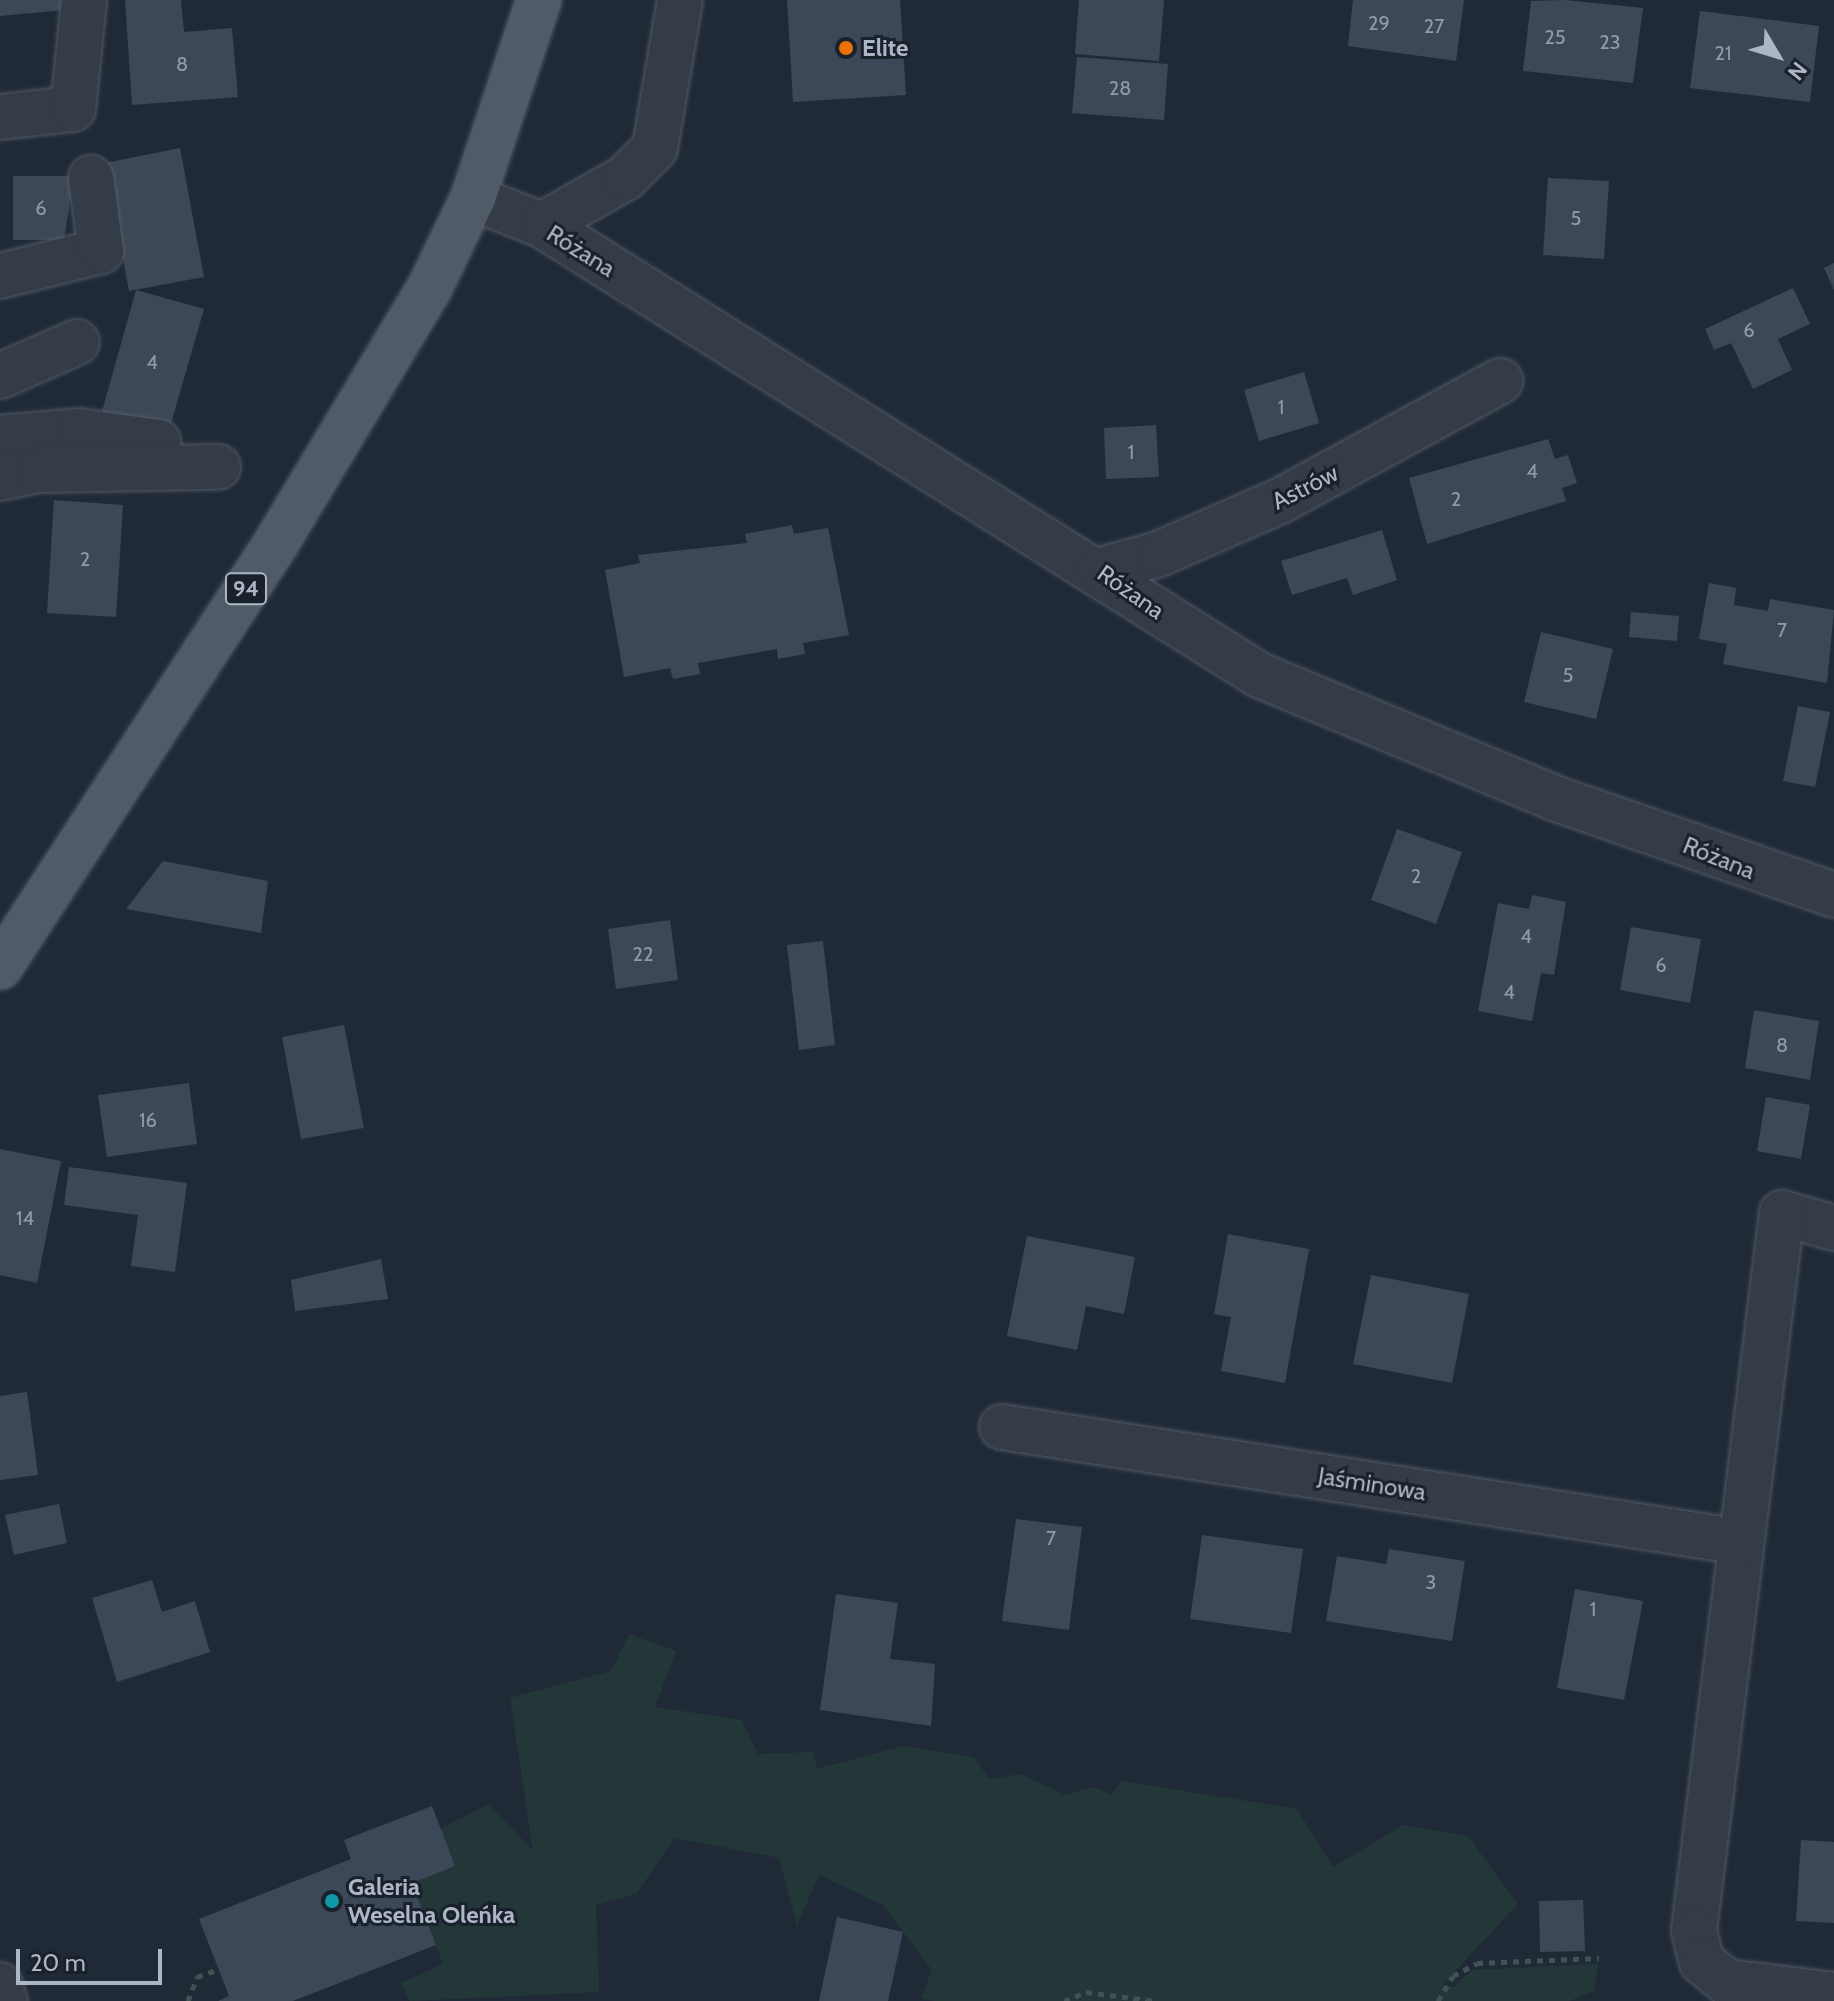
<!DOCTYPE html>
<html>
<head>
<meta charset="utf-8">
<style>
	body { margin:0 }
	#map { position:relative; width:1834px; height:2001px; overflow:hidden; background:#202a37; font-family:Cabin,sans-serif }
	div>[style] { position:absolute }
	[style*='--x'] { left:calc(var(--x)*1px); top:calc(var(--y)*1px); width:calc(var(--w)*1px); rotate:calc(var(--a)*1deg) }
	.green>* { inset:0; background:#233739 }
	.building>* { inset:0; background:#3c4857 }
	.path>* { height:5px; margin-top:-2.5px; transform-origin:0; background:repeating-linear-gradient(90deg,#3f5355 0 6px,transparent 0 12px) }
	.roads { filter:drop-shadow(0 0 2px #515965) drop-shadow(0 0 2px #515965) }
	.minor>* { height:44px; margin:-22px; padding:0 22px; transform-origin:22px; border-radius:22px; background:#333c47 }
	.major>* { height:44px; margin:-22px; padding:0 22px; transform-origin:22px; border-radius:22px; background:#515b67 }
	.dots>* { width:22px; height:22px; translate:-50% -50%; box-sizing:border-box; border:4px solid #19212c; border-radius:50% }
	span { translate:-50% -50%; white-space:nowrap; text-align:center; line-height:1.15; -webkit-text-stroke:6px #19212c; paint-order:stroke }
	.number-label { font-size:20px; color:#919aa9 }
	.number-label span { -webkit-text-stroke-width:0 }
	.shield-label span { padding:2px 6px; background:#19212c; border:2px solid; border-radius:6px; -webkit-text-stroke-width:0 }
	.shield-label { font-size:22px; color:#adb6c4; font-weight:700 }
	.poi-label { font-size:24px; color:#adb6c4; font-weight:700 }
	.left { translate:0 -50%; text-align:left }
	.street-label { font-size:24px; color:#adb6c4 }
	.north { position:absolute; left:1738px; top:16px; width:80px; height:80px; -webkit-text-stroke:6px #19212c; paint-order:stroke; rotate:128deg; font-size:22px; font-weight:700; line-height:32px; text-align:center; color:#adb6c4 }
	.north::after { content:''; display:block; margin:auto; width:28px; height:36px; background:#adb6c4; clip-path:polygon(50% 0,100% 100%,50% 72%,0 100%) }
	.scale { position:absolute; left:16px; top:1949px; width:146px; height:36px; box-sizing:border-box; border:4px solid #adb6c4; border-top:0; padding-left:10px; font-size:24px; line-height:28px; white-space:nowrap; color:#adb6c4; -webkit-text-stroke:6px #19212c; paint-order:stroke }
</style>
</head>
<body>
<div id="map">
	<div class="green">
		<i style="clip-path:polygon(629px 1634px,676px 1651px,655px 1707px,742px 1720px,758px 1754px,813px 1752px,817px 1769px,903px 1746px,974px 1757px,989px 1779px,1021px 1774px,1065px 1795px,1095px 1787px,1110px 1795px,1123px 1781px,1297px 1809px,1333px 1867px,1403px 1825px,1468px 1836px,1518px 1904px,1442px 1985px,1453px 1987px,1473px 1970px,1598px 1964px,1594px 1991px,1569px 2001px,934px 2001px,921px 1998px,932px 1970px,883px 1905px,819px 1875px,797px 1925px,779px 1858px,675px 1838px,636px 1894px,596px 1905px,599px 1992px,410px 2001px,401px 1983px,443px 1964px,412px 1883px,440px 1829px,489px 1804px,533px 1851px,510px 1698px,611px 1671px)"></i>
	</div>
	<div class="building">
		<i style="clip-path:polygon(0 0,64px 0,65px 10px,0 16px)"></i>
		<i style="clip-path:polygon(125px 0,181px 0,184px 32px,232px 28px,238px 97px,132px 105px)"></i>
		<i style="clip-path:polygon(787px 0,900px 0,906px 95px,793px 102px)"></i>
		<i style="clip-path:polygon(1079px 0,1164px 0,1159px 61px,1075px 54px)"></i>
		<i style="clip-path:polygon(1353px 0,1464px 0,1456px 61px,1348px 46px)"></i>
		<i style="clip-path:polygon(1565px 0,1643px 8px,1633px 83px,1523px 71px,1531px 1px)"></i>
		<i style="clip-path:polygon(1700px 11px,1819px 26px,1810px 102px,1690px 88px)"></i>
		<i style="clip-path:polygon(1077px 57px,1168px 64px,1164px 120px,1072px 113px)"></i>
		<i style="clip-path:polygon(180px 148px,204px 277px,129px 291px,105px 163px)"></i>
		<i style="clip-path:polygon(13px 176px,74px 176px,64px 240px,13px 240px)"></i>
		<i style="clip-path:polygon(1548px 178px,1609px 181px,1604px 259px,1543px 255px)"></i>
		<i style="clip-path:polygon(1834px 263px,1834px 290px,1824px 268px)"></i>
		<i style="clip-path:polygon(1793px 288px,1810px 324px,1778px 339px,1792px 370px,1753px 389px,1731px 343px,1714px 350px,1705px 329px)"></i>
		<i style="clip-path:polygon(136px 290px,204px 309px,168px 434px,101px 415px)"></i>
		<i style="clip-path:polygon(1304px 372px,1319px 423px,1259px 441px,1244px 390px)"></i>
		<i style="clip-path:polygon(1156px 425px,1159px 477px,1106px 479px,1104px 428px)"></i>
		<i style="clip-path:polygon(1548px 439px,1555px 459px,1568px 455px,1577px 483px,1562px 488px,1566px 501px,1427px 544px,1409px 478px)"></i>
		<i style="clip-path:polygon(54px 500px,123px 505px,116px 617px,47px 613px)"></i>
		<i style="clip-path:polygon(792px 525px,794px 534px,828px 528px,849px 635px,803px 643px,805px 654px,778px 659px,777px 649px,698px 663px,700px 674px,673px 679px,670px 668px,624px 677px,605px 570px,640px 563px,638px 555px,747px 543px,745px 534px)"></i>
		<i style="clip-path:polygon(1382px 530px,1397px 580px,1353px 595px,1347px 578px,1292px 595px,1281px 561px)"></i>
		<i style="clip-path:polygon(1709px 583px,1736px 588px,1734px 605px,1768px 611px,1770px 599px,1834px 610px,1827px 683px,1723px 664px,1727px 644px,1699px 639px)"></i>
		<i style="clip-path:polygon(1631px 612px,1679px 616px,1677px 641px,1629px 637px)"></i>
		<i style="clip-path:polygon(1541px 632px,1613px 649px,1596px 719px,1524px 702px)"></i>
		<i style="clip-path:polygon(1798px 706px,1830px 712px,1815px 787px,1783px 781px)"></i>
		<i style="clip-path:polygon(1397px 829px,1462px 852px,1436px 924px,1371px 900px)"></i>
		<i style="clip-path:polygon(163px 861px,268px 881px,261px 933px,126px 909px)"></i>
		<i style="clip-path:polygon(1532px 895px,1566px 902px,1554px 975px,1541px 973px,1532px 1021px,1478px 1011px,1498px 903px,1529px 909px)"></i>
		<i style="clip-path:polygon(670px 920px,678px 980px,616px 989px,608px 929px)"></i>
		<i style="clip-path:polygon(1631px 927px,1701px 939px,1690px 1003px,1620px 990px)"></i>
		<i style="clip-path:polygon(823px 941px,835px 1045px,799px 1050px,787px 945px)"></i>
		<i style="clip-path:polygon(1754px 1010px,1819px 1021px,1810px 1080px,1745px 1068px)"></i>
		<i style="clip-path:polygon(344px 1025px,364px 1128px,301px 1139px,282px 1037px)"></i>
		<i style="clip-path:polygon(189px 1083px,197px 1144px,107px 1157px,98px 1095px)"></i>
		<i style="clip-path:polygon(1766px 1097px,1810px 1105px,1801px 1159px,1757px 1151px)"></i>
		<i style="clip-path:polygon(0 1149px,61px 1161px,37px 1283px,0 1275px)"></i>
		<i style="clip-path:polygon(69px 1167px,187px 1183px,175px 1272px,131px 1266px,138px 1215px,64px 1205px)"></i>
		<i style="clip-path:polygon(1228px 1234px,1309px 1249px,1285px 1383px,1221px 1371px,1231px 1317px,1214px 1314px)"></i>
		<i style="clip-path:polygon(1027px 1236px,1135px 1257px,1124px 1314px,1086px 1306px,1077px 1350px,1007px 1336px)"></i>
		<i style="clip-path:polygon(381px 1259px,388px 1299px,295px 1311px,291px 1280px)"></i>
		<i style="clip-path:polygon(1371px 1275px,1469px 1294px,1452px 1383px,1353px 1364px)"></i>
		<i style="clip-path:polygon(27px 1392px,38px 1475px,0 1480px,0 1396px)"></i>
		<i style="clip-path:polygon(59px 1504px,67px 1543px,14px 1555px,5px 1515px)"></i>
		<i style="clip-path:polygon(1016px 1519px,1082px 1527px,1069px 1630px,1002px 1621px)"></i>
		<i style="clip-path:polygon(1202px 1535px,1303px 1549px,1291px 1633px,1190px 1619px)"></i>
		<i style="clip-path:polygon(1389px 1549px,1465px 1561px,1452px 1641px,1326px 1621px,1337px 1556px,1386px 1564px)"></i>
		<i style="clip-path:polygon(152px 1580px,162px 1612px,195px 1601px,210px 1652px,117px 1682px,92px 1598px)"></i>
		<i style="clip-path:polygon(1575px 1589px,1643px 1601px,1624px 1700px,1557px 1688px)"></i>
		<i style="clip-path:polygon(836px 1594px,898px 1603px,890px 1659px,935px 1664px,931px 1726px,820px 1710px)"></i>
		<i style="clip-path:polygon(432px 1806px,455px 1866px,412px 1883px,436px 1945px,293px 2001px,218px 2001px,229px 1996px,199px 1919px,351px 1859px,344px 1840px)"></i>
		<i style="clip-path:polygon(1801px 1840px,1834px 1842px,1834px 1923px,1796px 1921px)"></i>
		<i style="clip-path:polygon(1583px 1900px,1585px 1951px,1540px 1952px,1539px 1901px)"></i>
		<i style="clip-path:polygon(837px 1917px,903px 1932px,888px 2001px,819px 2001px)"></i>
	</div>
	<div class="path">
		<i style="--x:188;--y:2001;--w:26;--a:-69"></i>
		<i style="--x:197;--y:1977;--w:23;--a:-20"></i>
		<i style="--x:1064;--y:2001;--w:24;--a:-22"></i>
		<i style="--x:1086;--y:1992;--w:70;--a:7.4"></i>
		<i style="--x:1438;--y:2001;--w:29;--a:-59"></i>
		<i style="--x:1453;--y:1976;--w:27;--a:-28"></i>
		<i style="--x:1477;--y:1963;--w:122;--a:-2.3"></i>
	</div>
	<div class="roads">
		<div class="minor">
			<i style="--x:0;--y:117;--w:73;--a:-6.3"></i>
			<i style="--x:73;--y:109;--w:110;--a:-84.2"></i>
			<i style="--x:473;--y:198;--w:74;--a:21.4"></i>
			<i style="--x:542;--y:225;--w:847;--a:32.11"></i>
			<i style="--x:1259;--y:675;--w:320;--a:22.6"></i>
			<i style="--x:1554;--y:798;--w:296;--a:19.1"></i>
			<i style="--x:542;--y:225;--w:95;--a:-29.5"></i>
			<i style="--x:625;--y:178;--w:42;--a:-45"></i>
			<i style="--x:655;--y:148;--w:150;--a:-80.4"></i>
			<i style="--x:0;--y:276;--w:104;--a:-13.9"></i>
			<i style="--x:101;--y:251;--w:74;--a:-97.8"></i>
			<i style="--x:0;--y:376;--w:84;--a:-23.8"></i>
			<i style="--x:0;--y:438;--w:78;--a:-5.1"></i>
			<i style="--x:78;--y:431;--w:81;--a:7.8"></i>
			<i style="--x:0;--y:478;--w:40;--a:-12"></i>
			<i style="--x:39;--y:470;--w:179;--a:-1"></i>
			<i style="--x:1101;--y:570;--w:60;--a:-15.4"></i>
			<i style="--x:1159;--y:554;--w:132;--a:-23.7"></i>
			<i style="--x:1280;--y:501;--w:251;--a:-28.6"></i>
			<i style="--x:1834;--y:1228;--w:54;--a:-163.9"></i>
			<i style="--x:1782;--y:1213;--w:723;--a:96.99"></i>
			<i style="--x:1694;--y:1931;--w:32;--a:76"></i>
			<i style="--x:1702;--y:1962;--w:32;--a:39"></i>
			<i style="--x:1727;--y:1982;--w:108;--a:6.9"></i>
			<i style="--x:1002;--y:1427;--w:748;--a:8.85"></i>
			<i style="--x:0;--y:1985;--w:17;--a:73"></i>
		</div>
		<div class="major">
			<i style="--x:0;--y:967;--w:504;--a:-56.91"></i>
			<i style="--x:275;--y:545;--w:299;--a:-59"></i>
			<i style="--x:429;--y:289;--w:101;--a:-64.2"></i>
			<i style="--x:473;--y:198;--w:209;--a:-71.6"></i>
		</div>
	</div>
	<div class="dots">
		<i style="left:846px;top:48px;background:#e8710a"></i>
		<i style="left:332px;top:1901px;background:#0f9aa8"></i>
	</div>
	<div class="number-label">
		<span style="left:1379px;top:23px">29</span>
		<span style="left:1434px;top:26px">27</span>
		<span style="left:1555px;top:37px">25</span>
		<span style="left:1610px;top:42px">23</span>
		<span style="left:1723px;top:53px">21</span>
		<span style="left:182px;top:64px">8</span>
		<span style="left:1120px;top:88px">28</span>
		<span style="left:41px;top:208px">6</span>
		<span style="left:1576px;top:218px">5</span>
		<span style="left:1749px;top:330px">6</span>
		<span style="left:152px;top:362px">4</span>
		<span style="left:1281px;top:407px">1</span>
		<span style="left:1131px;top:452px">1</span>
		<span style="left:1532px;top:471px">4</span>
		<span style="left:1456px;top:499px">2</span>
		<span style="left:85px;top:559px">2</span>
		<span style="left:1782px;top:630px">7</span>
		<span style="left:1568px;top:675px">5</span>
		<span style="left:1416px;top:876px">2</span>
		<span style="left:1526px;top:936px">4</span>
		<span style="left:643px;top:954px">22</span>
		<span style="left:1661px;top:965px">6</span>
		<span style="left:1509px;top:992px">4</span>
		<span style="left:1782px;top:1045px">8</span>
		<span style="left:148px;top:1120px">16</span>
		<span style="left:25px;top:1218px">14</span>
		<span style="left:1051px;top:1538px">7</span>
		<span style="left:1431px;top:1582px">3</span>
		<span style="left:1593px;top:1609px">1</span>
	</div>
	<div class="shield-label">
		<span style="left:246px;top:589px">94</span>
	</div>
	<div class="poi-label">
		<span class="left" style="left:862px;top:48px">Elite</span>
		<span class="left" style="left:348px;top:1901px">Galeria<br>Weselna Oleńka</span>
	</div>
	<div class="street-label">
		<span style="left:581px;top:251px;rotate:32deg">Różana</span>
		<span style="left:1305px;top:487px;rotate:-27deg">Astrów</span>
		<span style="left:1131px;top:592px;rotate:35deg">Różana</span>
		<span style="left:1719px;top:858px;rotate:22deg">Różana</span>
		<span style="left:1372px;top:1484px;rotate:9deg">Jaśminowa</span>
	</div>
	<div class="north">N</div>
	<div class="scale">20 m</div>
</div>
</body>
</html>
